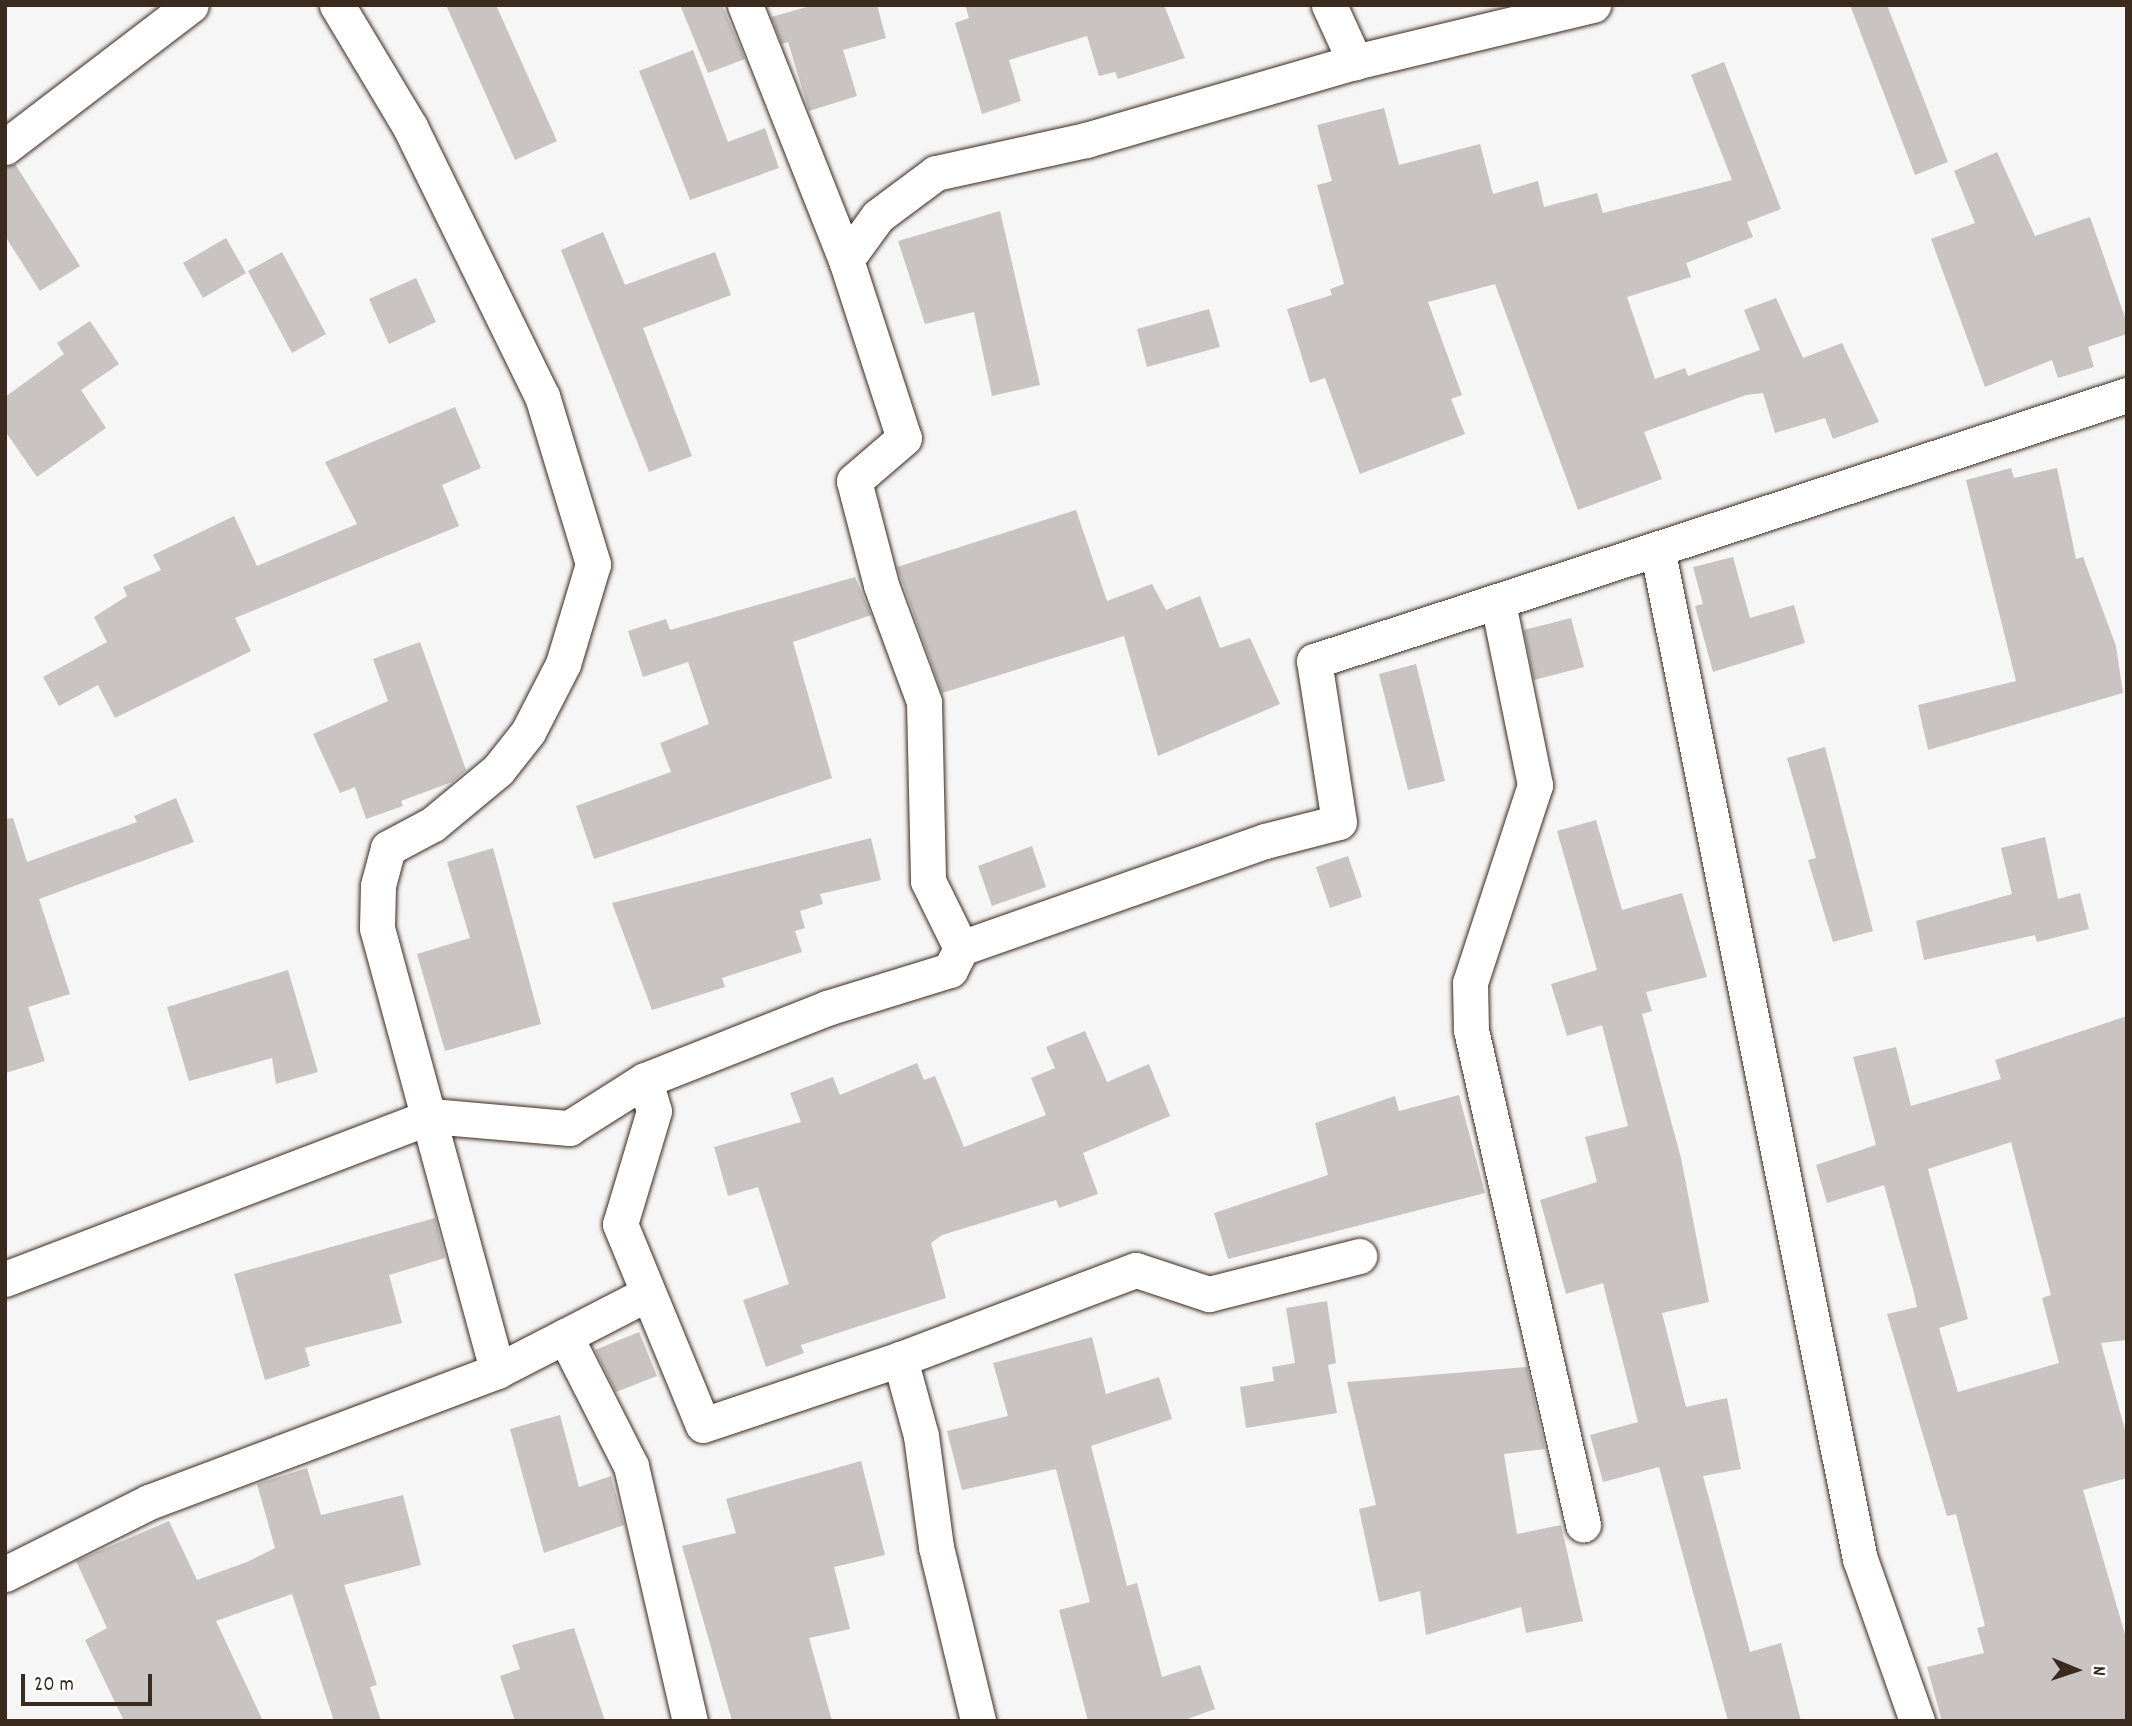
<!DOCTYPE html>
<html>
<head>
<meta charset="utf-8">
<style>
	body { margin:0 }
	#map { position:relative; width:2132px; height:1726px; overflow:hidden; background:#f7f6f6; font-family:Dekko,sans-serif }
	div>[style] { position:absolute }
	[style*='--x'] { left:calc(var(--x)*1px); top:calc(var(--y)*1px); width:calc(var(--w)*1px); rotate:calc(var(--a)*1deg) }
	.building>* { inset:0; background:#c9c3c1 }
	.roads { filter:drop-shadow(0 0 2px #3b2a1e) drop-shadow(0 0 2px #3b2a1e) }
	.minor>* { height:35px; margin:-17.5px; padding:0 17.5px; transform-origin:17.5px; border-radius:17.5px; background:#fff }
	span { translate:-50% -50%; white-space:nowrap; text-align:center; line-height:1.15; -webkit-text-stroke:5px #fff; paint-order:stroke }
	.frame { position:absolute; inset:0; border:7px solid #3b2a1e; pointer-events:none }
	.north { position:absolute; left:2041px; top:1635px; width:70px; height:70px; -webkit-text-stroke:5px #fff; paint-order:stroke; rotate:92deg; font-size:19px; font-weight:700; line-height:28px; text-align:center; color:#3b2a1e }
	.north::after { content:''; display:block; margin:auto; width:24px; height:32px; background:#3b2a1e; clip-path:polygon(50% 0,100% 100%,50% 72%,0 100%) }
	.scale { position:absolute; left:21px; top:1674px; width:131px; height:32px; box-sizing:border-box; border:4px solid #3b2a1e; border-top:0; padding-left:9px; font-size:21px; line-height:24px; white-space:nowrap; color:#3b2a1e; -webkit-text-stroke:5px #fff; paint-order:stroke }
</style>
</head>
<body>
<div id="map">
	<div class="building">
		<i style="clip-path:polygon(446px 5px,496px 5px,557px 141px,515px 160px)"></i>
		<i style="clip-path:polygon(680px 5px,722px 5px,745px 59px,708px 73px)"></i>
		<i style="clip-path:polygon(814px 5px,877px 5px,886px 38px,843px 50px,857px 96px,809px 111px,788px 42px,782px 44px,771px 17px)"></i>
		<i style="clip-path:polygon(965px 5px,1164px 5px,1185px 58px,1118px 79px,1115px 72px,1099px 76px,1087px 36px,1009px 60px,1021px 101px,982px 114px,955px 23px,969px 18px)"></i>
		<i style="clip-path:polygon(1850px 5px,1887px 5px,1948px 162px,1915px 175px)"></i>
		<i style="clip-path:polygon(693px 50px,728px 142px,765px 128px,779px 168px,690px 200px,639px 71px)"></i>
		<i style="clip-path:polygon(1724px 62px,1781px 209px,1747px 222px,1753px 237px,1686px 263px,1691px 277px,1627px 297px,1655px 379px,1685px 368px,1688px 376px,1760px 350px,1744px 310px,1776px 298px,1803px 358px,1842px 343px,1879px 422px,1833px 439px,1825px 418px,1775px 433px,1763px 393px,1746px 395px,1644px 432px,1662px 479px,1578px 510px,1495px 284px,1428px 302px,1462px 395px,1451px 399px,1465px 434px,1360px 474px,1325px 378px,1310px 383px,1287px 309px,1332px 295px,1330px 289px,1344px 284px,1317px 185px,1332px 181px,1317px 125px,1384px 108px,1399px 165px,1480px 144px,1493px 194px,1538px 181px,1544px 207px,1597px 193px,1603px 213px,1732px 180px,1691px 75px)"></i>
		<i style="clip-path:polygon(1997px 152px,2035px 236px,2090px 217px,2127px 323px,2127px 334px,2088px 347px,2094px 367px,2058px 378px,2052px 360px,1985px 387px,1931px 239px,1975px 223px,1954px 171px)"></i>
		<i style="clip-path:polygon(15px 164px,80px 266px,40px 291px,5px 236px,5px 167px)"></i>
		<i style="clip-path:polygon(1000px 211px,1040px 385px,992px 396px,974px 312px,925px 324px,898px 241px)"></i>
		<i style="clip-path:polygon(603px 232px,625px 285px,715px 252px,731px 295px,643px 328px,692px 456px,649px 472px,561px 250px)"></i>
		<i style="clip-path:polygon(226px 238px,246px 273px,203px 298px,183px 263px)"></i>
		<i style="clip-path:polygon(282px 252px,326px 334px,292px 353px,248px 271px)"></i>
		<i style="clip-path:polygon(416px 278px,436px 322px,389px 344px,369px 299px)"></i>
		<i style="clip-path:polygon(1209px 309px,1220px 347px,1147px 367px,1137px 329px)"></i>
		<i style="clip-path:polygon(90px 321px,119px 364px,81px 390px,106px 428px,37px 477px,5px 431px,5px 397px,64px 354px,57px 343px)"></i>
		<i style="clip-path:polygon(455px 407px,481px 468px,442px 485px,459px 526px,235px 618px,251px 651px,115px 718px,98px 685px,59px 706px,43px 677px,107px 642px,94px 617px,127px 596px,123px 587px,161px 570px,153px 555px,234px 516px,257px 566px,357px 524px,325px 462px)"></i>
		<i style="clip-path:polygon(2011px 468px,2014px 478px,2057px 468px,2076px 559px,2083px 557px,2116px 646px,2123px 693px,1928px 750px,1918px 705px,2016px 681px,1966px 480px)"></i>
		<i style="clip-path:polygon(1076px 510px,1107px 601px,1152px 584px,1166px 610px,1200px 596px,1220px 648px,1250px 638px,1280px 704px,1158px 756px,1124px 636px,942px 693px,897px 567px)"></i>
		<i style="clip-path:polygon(1733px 557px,1750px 618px,1794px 605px,1805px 643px,1713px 672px,1695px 606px,1703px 604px,1693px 567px)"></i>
		<i style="clip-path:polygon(855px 577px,871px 615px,793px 642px,832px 778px,594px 859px,576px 806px,671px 772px,660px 743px,709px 724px,688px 662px,643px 677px,628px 631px,666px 619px,670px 630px)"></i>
		<i style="clip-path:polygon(1571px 618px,1584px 667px,1534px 680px,1524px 630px)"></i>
		<i style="clip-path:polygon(420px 642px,466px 770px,452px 782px,401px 801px,403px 806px,366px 819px,355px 787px,340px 793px,313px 734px,388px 701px,373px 659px)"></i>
		<i style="clip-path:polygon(1416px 664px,1445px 781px,1408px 790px,1379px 674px)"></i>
		<i style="clip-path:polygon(1825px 747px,1873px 931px,1833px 942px,1808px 860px,1816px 858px,1787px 758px)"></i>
		<i style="clip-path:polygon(176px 798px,194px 842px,39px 899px,70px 994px,28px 1007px,45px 1061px,5px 1073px,5px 819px,13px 818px,27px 862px,137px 822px,134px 816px)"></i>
		<i style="clip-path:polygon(1596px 820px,1622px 910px,1682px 893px,1707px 977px,1646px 992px,1652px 1011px,1642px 1014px,1681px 1158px,1709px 1302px,1662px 1313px,1686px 1407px,1727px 1398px,1741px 1469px,1703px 1476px,1750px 1652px,1781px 1643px,1801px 1721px,1728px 1721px,1659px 1467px,1603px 1482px,1590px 1435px,1638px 1422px,1603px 1283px,1566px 1294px,1540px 1200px,1597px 1182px,1585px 1137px,1628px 1126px,1602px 1025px,1567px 1036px,1551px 984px,1597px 970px,1557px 831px)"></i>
		<i style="clip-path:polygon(2045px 837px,2058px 899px,2080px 893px,2089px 929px,2037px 942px,2035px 935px,1924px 960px,1916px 921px,2012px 894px,2001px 848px)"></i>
		<i style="clip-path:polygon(871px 838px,881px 880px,820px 894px,823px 904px,800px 911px,805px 928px,795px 931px,802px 952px,722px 978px,725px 987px,652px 1010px,612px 903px)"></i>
		<i style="clip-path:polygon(1032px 846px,1046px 887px,992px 906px,978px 866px)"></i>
		<i style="clip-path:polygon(493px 848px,541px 1024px,445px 1051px,417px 954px,470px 938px,447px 862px)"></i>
		<i style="clip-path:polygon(1348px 856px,1362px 897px,1330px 908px,1316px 867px)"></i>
		<i style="clip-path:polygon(288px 970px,318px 1072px,276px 1084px,272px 1058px,189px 1081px,167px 1007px)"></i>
		<i style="clip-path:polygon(evenodd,2127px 1016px,2127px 1340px,2101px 1343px,2127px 1437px,2127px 1478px,2083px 1490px,2127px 1641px,2127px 1721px,1942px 1721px,1927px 1667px,1984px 1653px,1977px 1628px,1985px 1626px,1956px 1514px,1947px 1516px,1887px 1314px,1917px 1307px,1914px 1293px,1884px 1185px,1827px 1203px,1816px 1165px,1876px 1145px,1853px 1057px,1896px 1047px,1911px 1106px,2001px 1079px,1995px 1060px,2127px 1016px,2011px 1142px,2051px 1295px,2042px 1298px,2059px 1363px,1958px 1392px,1939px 1328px,1968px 1319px,1928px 1169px,2011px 1142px)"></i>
		<i style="clip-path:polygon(1085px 1031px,1107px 1082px,1149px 1064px,1170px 1116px,1083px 1153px,1098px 1194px,1059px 1208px,1056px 1200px,942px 1235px,931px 1243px,946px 1298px,801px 1345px,804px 1353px,766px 1367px,743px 1300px,789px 1284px,758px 1187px,728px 1196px,714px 1147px,801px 1122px,790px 1093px,833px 1077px,840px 1095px,917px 1063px,924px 1080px,935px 1076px,964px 1147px,1046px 1115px,1031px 1078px,1055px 1068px,1046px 1047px)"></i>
		<i style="clip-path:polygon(1459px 1095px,1485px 1193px,1228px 1259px,1214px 1213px,1328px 1175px,1315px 1123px,1395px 1096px,1399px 1111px)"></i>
		<i style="clip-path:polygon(435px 1218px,445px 1258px,389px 1275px,402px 1323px,305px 1348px,310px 1366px,265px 1380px,234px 1274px)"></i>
		<i style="clip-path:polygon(1327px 1301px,1336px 1363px,1328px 1365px,1337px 1413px,1246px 1428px,1240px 1387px,1274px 1381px,1272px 1367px,1295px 1363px,1286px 1308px)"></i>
		<i style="clip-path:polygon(639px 1332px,657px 1376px,616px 1392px,595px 1350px)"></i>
		<i style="clip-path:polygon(1092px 1337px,1106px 1394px,1159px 1377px,1172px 1419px,1091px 1446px,1127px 1586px,1137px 1583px,1162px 1677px,1200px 1665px,1215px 1709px,1182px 1721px,1088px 1721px,1059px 1610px,1090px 1602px,1056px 1469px,962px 1490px,947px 1431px,1008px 1416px,993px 1363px)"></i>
		<i style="clip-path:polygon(1527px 1367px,1545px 1449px,1504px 1454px,1517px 1534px,1561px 1525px,1583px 1621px,1526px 1633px,1521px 1607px,1426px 1635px,1420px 1591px,1379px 1602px,1359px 1509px,1376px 1505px,1347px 1382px)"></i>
		<i style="clip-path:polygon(560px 1415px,579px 1487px,611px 1476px,624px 1525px,544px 1553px,510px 1429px)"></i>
		<i style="clip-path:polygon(861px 1461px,885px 1555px,834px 1567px,850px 1629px,809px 1638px,832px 1721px,732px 1721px,682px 1546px,736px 1533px,726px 1499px)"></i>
		<i style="clip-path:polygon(307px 1468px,321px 1515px,403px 1495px,421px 1565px,344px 1585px,377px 1685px,370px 1687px,381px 1721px,334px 1721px,292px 1594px,216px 1621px,263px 1721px,124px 1721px,85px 1640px,107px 1628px,76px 1561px,169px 1521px,197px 1580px,247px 1562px,275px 1548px,257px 1484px)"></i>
		<i style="clip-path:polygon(574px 1628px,605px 1721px,515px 1721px,500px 1676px,520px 1669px,512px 1645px)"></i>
	</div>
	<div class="roads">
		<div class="minor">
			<i style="--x:337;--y:5;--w:142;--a:59.1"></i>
			<i style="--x:410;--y:127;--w:300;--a:63.9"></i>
			<i style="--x:542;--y:396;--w:176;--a:73.1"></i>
			<i style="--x:593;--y:564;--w:104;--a:106.7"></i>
			<i style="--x:563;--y:664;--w:76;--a:117.2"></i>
			<i style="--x:528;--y:732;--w:48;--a:128.3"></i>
			<i style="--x:498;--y:770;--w:85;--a:140.3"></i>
			<i style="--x:433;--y:824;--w:51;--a:151.9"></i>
			<i style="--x:388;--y:848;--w:39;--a:105"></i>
			<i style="--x:378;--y:886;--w:42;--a:91.4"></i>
			<i style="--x:377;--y:928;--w:459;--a:74.8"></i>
			<i style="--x:745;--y:5;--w:274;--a:68.4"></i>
			<i style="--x:846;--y:260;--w:187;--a:72"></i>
			<i style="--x:904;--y:438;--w:66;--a:139.3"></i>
			<i style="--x:854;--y:481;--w:107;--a:75.4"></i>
			<i style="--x:881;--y:585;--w:125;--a:69.8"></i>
			<i style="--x:924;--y:702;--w:179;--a:88.7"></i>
			<i style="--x:928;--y:881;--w:75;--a:63.8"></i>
			<i style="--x:1329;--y:5;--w:63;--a:65.5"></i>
			<i style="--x:5;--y:147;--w:234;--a:-37.4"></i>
			<i style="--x:846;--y:260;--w:54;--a:-54"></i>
			<i style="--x:878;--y:216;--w:72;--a:-36.6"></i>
			<i style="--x:936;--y:173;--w:154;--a:-12.4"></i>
			<i style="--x:1086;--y:140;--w:280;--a:-16.2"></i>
			<i style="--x:1355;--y:62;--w:245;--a:-13.5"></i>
			<i style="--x:1658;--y:553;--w:1026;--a:78.65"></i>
			<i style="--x:1860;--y:1559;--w:172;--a:70.6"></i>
			<i style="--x:1498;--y:603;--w:186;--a:78.5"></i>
			<i style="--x:1535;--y:785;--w:208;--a:108.2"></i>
			<i style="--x:1470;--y:983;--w:47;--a:88.8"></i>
			<i style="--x:1471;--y:1030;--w:507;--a:77.23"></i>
			<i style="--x:645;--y:1080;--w:32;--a:74"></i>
			<i style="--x:654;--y:1111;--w:118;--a:106.7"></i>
			<i style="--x:620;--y:1224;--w:217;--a:67.6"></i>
			<i style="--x:703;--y:1425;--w:208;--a:-18.5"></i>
			<i style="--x:900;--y:1359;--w:80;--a:74.7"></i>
			<i style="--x:921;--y:1436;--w:112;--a:82.3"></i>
			<i style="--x:936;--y:1547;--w:179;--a:76.4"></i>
			<i style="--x:5;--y:1279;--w:456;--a:-20.9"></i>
			<i style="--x:431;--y:1116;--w:139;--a:5"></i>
			<i style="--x:569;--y:1128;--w:90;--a:-32.3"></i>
			<i style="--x:645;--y:1080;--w:196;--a:-21.6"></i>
			<i style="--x:827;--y:1008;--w:129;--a:-17.2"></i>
			<i style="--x:950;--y:970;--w:25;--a:-63"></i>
			<i style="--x:961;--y:948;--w:322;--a:-19.4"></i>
			<i style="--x:1265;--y:841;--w:76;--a:-14.4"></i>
			<i style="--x:1339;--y:822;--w:163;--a:-98.8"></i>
			<i style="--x:1314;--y:661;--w:855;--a:-18.12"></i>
			<i style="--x:565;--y:1336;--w:146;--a:63.1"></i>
			<i style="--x:631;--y:1466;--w:262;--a:77"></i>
			<i style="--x:900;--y:1359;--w:252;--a:-20.7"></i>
			<i style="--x:1136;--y:1270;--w:77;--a:18.2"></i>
			<i style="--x:1209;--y:1294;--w:155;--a:-14.2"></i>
			<i style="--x:5;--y:1574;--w:161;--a:-26.6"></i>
			<i style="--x:149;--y:1502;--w:372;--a:-20.6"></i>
			<i style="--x:497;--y:1371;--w:169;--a:-27.2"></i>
		</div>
	</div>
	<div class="frame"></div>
	<div class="north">N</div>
	<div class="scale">20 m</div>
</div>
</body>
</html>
